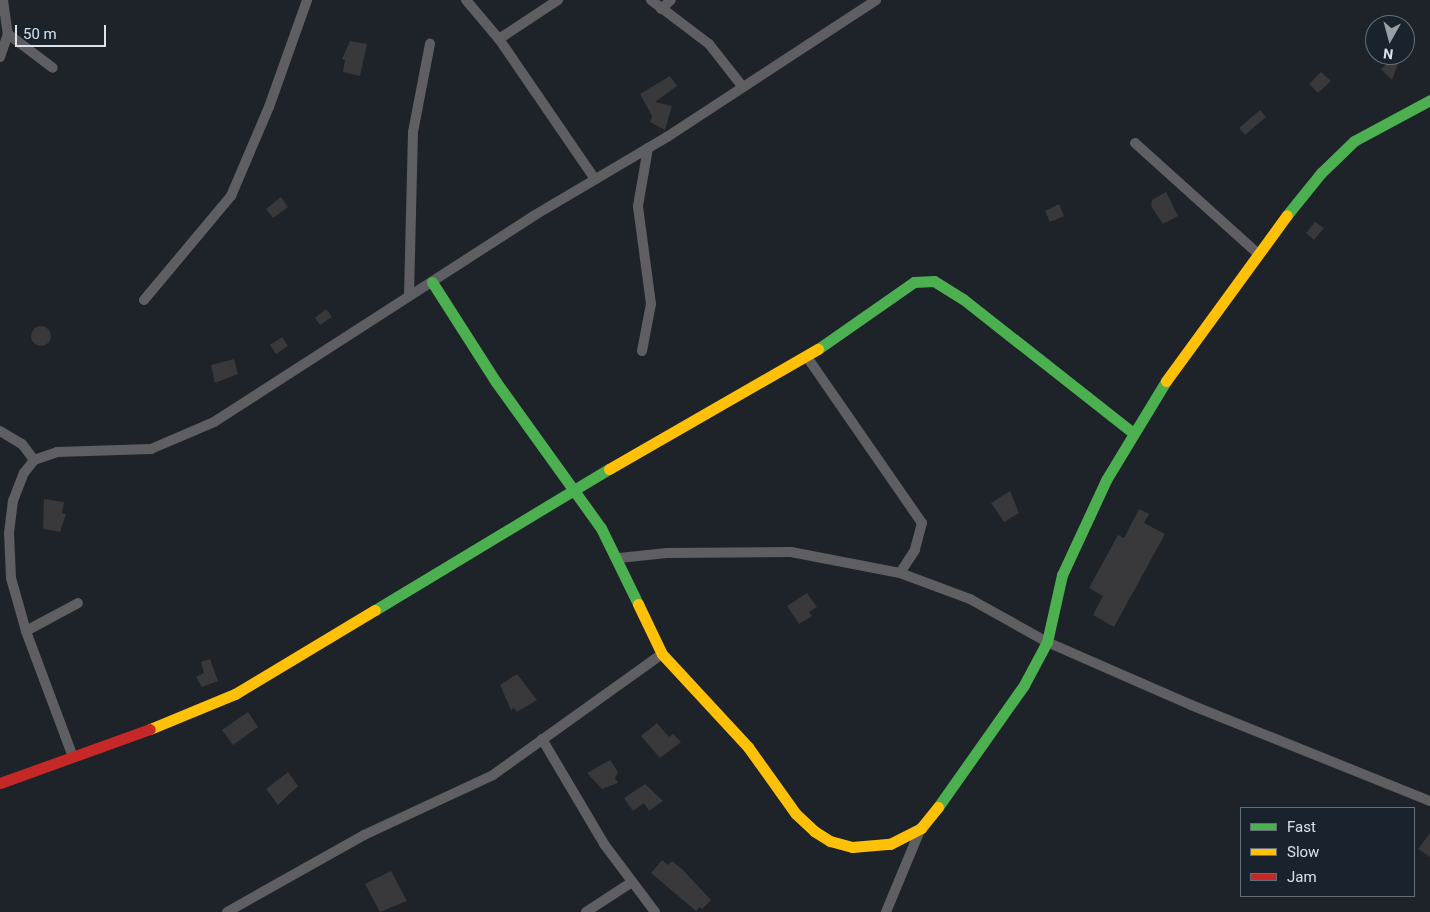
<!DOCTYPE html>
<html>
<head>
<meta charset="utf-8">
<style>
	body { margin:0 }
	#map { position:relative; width:1430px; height:912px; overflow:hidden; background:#1d2329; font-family:Roboto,sans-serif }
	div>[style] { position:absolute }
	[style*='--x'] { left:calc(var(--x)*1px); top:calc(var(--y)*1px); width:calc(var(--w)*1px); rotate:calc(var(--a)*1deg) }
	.building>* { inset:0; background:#39383a }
	.round { border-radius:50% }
	.street>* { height:10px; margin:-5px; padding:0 5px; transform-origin:5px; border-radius:5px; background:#5e5e63 }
	.fast>* { height:11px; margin:-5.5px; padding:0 5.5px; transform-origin:5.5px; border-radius:5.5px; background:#4caf50 }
	.slow>* { height:11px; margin:-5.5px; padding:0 5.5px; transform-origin:5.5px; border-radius:5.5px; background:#ffc107 }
	.jam>* { height:11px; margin:-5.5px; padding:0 5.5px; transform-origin:5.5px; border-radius:5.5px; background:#c62828 }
	span { translate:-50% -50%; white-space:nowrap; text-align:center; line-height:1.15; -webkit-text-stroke:4px #18232e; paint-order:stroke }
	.legend { position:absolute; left:1240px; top:807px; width:175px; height:90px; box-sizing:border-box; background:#18232e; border:1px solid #666f79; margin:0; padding:6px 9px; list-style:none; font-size:15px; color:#dbe2ea }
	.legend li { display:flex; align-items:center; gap:10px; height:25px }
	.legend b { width:25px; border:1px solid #666f79 }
	.north { position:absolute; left:1365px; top:15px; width:50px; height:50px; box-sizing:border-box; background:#18232e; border:1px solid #666f79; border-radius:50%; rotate:187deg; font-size:14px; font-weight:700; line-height:20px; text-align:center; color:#dbe2ea }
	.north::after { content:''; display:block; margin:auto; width:18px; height:22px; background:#989fa6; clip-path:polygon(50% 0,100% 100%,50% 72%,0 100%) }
	.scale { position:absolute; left:15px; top:25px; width:91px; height:22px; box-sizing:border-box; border:2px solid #dbe2ea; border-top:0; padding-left:6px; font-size:15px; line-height:18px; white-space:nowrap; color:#dbe2ea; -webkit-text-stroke:4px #18232e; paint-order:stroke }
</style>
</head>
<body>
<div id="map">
	<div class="building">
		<i style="clip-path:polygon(350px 41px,367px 44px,360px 76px,343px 72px,345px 60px,342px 59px)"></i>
		<i style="clip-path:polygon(1396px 55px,1401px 55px,1392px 80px,1381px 69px)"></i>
		<i style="clip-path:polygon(1321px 72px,1331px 81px,1318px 93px,1309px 84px)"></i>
		<i style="clip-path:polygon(670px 76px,677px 86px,655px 102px,672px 106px,665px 130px,650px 122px,652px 116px,640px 94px)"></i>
		<i style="clip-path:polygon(1260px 110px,1266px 117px,1245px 135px,1239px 128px)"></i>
		<i style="clip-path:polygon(1166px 192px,1178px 216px,1163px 224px,1151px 206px,1152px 200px)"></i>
		<i style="clip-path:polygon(281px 197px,288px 207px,273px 218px,266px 209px)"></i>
		<i style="clip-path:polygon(1059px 204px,1064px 216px,1050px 222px,1045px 211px)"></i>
		<i style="clip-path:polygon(1315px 222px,1324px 228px,1314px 240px,1306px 233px)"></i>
		<i style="clip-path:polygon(326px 309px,332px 317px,320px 325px,315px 318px)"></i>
		<i class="round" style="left:31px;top:326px;width:20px;height:20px"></i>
		<i style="clip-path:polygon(282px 337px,288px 346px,276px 354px,270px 345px)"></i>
		<i style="clip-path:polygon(234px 359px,238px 374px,215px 383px,211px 365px)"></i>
		<i style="clip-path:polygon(1010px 491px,1019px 513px,1004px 522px,991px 503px)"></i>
		<i style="clip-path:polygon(44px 499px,64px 502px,62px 513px,66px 514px,60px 532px,43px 529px)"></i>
		<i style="clip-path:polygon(1139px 509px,1149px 514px,1144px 523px,1165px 534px,1114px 627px,1093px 615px,1103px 596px,1089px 588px,1118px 535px,1124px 538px)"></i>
		<i style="clip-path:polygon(807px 593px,817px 607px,809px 612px,812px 616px,799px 624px,787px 606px)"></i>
		<i style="clip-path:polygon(210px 659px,218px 681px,202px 687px,196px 677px,204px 673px,201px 662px)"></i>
		<i style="clip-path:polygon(517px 674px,537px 700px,517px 712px,514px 708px,511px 710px,500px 685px)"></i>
		<i style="clip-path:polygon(248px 712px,258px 727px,233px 745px,222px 730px)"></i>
		<i style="clip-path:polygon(657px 723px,669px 737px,673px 734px,681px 742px,660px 758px,641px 736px)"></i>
		<i style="clip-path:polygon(610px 760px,618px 772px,615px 778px,618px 783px,602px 789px,587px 773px)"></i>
		<i style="clip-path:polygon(288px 772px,298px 786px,278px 805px,266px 789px)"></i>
		<i style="clip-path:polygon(645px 784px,663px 801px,649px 811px,644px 803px,633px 811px,624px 798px)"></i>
		<i style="clip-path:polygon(1430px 833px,1430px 857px,1418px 849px)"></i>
		<i style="clip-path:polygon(662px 860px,668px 865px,672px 861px,683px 870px,711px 900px,702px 909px,700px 907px,696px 911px,651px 873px)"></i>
		<i style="clip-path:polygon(391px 871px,407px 901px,380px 912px,365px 884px)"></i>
	</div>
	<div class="street">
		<i style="--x:3;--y:0;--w:34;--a:82"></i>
		<i style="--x:8;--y:34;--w:56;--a:37.1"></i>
		<i style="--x:466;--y:0;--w:51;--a:49.8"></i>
		<i style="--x:499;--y:39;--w:170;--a:55.6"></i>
		<i style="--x:651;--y:0;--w:73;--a:37.2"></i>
		<i style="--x:709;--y:44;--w:53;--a:51.8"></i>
		<i style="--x:661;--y:9;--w:13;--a:-42"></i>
		<i style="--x:499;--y:39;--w:71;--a:-33.5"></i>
		<i style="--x:0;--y:57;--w:24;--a:-71"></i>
		<i style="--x:1135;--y:143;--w:164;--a:42"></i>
		<i style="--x:409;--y:295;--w:163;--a:-88.6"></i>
		<i style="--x:413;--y:132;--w:90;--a:-79.1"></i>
		<i style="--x:144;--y:300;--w:136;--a:-50.1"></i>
		<i style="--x:231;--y:196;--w:97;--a:-66.9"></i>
		<i style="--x:269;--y:107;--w:114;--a:-70.4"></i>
		<i style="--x:642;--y:351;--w:48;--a:-79.2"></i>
		<i style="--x:651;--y:304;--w:99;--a:-97.6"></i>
		<i style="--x:638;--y:206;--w:59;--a:-80.2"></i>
		<i style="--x:807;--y:357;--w:202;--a:55.3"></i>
		<i style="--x:922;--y:523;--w:28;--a:105"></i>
		<i style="--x:915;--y:550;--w:27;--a:123"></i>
		<i style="--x:0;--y:431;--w:26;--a:31"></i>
		<i style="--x:22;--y:444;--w:20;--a:53"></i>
		<i style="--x:619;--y:558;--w:48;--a:-5.9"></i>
		<i style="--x:667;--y:553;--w:124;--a:-0.5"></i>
		<i style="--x:791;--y:552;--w:111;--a:10.9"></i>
		<i style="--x:900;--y:573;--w:75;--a:20.4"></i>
		<i style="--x:970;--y:599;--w:88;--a:29.2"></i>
		<i style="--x:1047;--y:642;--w:157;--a:23.6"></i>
		<i style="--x:1191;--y:705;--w:258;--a:21.9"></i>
		<i style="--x:26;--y:631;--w:59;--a:-28.3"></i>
		<i style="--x:542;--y:739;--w:122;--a:59.4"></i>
		<i style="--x:604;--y:844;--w:85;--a:53.1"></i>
		<i style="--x:73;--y:757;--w:134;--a:-110.5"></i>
		<i style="--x:26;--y:631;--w:55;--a:-105.8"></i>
		<i style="--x:11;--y:578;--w:45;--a:-92.5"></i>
		<i style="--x:9;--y:533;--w:32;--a:-83"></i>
		<i style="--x:13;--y:501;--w:30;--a:-69"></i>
		<i style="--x:24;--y:473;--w:16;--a:-52"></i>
		<i style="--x:34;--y:460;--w:24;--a:-19"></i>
		<i style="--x:57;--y:452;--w:94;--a:-1.8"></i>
		<i style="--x:151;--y:449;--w:69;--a:-23.2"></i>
		<i style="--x:214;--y:422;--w:382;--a:-32.8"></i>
		<i style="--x:535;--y:215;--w:153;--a:-30.6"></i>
		<i style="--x:667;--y:137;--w:250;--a:-33.2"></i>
		<i style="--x:227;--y:912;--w:157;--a:-29.3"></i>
		<i style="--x:364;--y:835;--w:142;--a:-24.9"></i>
		<i style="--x:493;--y:775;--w:208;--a:-35.6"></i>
		<i style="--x:586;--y:912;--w:55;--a:-33.1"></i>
		<i style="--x:886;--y:912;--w:91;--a:-67.4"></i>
	</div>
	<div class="fast">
		<i style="--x:1287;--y:215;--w:54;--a:-51"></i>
		<i style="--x:1321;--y:173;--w:46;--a:-44.1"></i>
		<i style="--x:1354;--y:141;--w:86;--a:-28.3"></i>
		<i style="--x:432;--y:282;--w:119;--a:57.4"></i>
		<i style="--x:496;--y:382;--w:180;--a:54.3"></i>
		<i style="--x:601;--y:528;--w:85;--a:64"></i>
		<i style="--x:818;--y:349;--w:117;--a:-34.9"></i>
		<i style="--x:914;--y:282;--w:20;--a:-3"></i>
		<i style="--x:934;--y:281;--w:34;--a:32"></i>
		<i style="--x:963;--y:299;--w:215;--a:38.2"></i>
		<i style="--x:375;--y:610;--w:273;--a:-31.1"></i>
		<i style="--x:938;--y:807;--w:149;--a:-54.8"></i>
		<i style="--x:1024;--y:685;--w:49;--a:-61.9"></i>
		<i style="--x:1047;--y:642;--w:69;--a:-77.4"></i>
		<i style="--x:1062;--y:575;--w:105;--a:-65.1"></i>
		<i style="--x:1106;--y:480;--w:116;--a:-58.8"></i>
	</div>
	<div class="slow">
		<i style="--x:1166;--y:381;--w:205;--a:-53.9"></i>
		<i style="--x:609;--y:469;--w:241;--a:-29.9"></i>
		<i style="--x:638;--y:604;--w:55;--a:64.4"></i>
		<i style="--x:662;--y:654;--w:127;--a:47.2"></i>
		<i style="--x:748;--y:747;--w:82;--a:54.4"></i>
		<i style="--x:796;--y:814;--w:25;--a:43"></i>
		<i style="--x:814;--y:831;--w:19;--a:32"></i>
		<i style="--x:830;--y:841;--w:23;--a:15"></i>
		<i style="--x:852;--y:847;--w:38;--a:-5"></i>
		<i style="--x:890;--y:844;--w:35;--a:-27"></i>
		<i style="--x:921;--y:828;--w:27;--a:-51"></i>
		<i style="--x:150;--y:729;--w:92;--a:-22.4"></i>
		<i style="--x:235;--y:694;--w:163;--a:-31"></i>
	</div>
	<div class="jam">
		<i style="--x:0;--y:783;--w:159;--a:-19.8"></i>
	</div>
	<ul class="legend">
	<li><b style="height:6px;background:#4caf50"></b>Fast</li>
	<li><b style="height:6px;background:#ffc107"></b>Slow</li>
	<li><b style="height:6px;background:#c62828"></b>Jam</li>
	</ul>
	<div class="north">N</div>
	<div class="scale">50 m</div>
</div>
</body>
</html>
